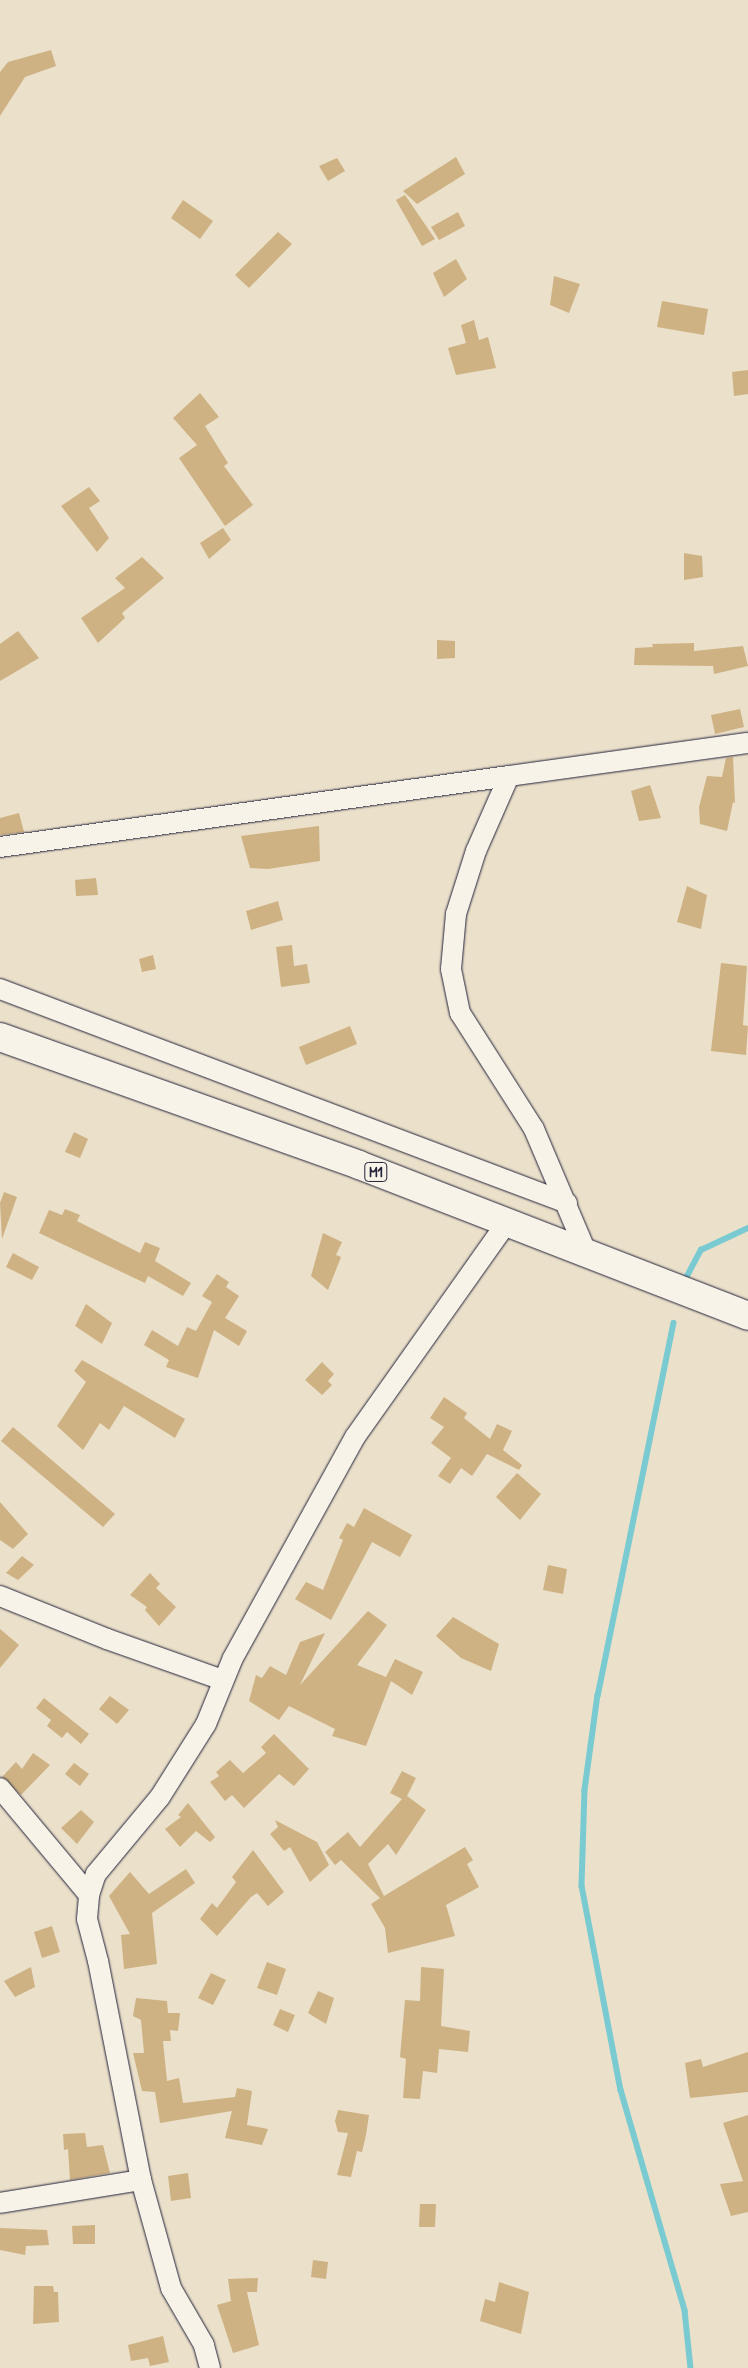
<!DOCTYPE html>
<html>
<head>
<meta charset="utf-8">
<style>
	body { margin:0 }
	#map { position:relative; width:748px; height:2368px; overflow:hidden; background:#ebe0ca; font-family:"Patrick Hand",sans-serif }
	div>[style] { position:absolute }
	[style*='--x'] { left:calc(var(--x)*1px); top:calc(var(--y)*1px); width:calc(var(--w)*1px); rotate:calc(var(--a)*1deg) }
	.stream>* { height:5.5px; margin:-2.75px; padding:0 2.75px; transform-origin:2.75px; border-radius:2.75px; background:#7acbd1 }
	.building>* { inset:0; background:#ceb283 }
	.roads { filter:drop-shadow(0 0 1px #22223b) drop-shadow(0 0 1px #22223b) }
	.minor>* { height:20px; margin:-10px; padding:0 10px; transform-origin:10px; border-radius:10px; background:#f7f3e8 }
	.trunk>* { height:28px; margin:-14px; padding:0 14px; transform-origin:14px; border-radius:14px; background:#f7f3e8 }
	span { translate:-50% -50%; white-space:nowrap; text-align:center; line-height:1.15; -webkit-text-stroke:5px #f7f3e8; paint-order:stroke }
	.shield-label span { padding:1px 4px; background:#f7f3e8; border:1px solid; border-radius:4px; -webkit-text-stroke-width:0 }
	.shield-label { font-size:14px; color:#22223b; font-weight:700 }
</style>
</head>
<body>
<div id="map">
	<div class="stream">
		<i style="--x:686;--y:1278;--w:32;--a:-62"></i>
		<i style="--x:701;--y:1250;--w:52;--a:-25.1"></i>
		<i style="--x:674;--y:1323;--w:380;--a:101.5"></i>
		<i style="--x:598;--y:1695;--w:96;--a:97.8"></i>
		<i style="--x:585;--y:1790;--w:96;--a:91.8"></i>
		<i style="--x:582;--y:1886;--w:208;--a:79.2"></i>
		<i style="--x:621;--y:2090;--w:230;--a:73.8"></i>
		<i style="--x:685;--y:2311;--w:57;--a:84"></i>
	</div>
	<div class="building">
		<i style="clip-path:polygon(51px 50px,56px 66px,25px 77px,0 116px,0 72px,8px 62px)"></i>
		<i style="clip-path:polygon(456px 157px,465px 174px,417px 204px,403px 191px)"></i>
		<i style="clip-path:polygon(337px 158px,345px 171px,328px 181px,319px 166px)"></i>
		<i style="clip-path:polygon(405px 195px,435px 239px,422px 246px,396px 200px)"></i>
		<i style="clip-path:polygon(183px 200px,213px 221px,200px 239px,171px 218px)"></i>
		<i style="clip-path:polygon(458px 212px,465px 226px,439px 240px,431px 227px)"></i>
		<i style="clip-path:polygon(278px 232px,292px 244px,249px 288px,235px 275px)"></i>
		<i style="clip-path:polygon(456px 259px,467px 279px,444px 297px,433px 273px)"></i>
		<i style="clip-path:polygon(554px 276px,580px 284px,569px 313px,550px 305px)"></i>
		<i style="clip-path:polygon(662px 301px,708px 309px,704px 335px,657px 327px)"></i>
		<i style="clip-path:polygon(474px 320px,479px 340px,488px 337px,496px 368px,456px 375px,448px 348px,466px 343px,461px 325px)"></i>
		<i style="clip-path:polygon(748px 370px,748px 394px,734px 396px,732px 372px)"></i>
		<i style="clip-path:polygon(200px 393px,219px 417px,205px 426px,228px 463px,224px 466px,253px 505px,225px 526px,179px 458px,197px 445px,173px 418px)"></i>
		<i style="clip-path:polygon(89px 487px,100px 501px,89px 508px,109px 538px,97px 552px,61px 506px)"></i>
		<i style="clip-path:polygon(223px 528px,231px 540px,209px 559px,200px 543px)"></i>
		<i style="clip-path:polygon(684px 553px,702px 556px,703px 577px,684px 580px)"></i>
		<i style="clip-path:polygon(142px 557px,164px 578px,122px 613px,125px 618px,98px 643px,81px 618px,125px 588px,115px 578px)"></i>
		<i style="clip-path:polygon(18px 631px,39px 658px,0 681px,0 644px)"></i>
		<i style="clip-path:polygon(437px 640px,455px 641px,455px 658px,437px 659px)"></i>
		<i style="clip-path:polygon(694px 643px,694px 651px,743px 646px,748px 666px,714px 674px,713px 666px,634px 665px,635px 648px,653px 647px,652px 644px)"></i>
		<i style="clip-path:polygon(740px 709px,744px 727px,715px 734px,711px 715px)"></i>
		<i style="clip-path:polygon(733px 757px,735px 803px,733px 802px,727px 831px,700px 824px,699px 807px,707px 776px,722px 777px,726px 758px)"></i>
		<i style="clip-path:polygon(650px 785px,661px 818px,639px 821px,631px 791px)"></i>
		<i style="clip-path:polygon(19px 813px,24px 832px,0 835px,0 818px)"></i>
		<i style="clip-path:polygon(319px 826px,320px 861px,268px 869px,250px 868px,241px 836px)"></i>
		<i style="clip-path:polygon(96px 878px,98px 895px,76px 896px,75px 880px)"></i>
		<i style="clip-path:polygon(687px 886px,707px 895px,701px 929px,677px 922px)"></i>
		<i style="clip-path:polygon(278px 901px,283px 920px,251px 930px,246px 911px)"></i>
		<i style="clip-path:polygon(292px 945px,294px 966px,307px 964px,310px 983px,281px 987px,276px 947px)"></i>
		<i style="clip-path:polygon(153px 955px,156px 969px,142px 972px,139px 959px)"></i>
		<i style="clip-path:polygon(721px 963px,747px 966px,743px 1025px,748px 1026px,746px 1055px,711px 1051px)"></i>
		<i style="clip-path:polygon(350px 1026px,357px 1044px,306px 1065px,299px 1047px)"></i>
		<i style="clip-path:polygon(74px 1132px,88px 1139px,80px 1158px,65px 1152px)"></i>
		<i style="clip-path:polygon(4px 1192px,17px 1197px,2px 1239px,0 1203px)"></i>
		<i style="clip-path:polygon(65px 1209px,80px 1215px,77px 1221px,140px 1253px,145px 1242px,160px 1248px,155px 1261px,191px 1283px,183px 1296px,148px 1276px,145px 1283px,39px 1233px,49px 1210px,62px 1215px)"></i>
		<i style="clip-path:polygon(323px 1233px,342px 1242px,336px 1255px,341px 1257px,328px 1290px,311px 1276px)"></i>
		<i style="clip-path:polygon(13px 1253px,39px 1267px,32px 1280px,6px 1267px)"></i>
		<i style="clip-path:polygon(217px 1274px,229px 1282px,226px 1287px,239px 1296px,225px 1318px,247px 1331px,239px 1346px,214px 1330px,198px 1378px,166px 1367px,169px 1360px,144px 1345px,152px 1330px,178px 1346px,187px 1327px,196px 1331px,212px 1302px,202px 1296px)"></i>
		<i style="clip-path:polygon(86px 1304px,112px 1323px,102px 1344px,75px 1326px)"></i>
		<i style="clip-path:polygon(82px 1360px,185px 1419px,175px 1438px,124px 1406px,109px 1430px,100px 1423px,83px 1450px,57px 1426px,86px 1382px,74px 1371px)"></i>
		<i style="clip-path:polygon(322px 1362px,334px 1374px,328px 1381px,332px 1385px,322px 1395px,305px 1380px)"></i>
		<i style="clip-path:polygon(444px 1397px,467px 1413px,464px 1418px,490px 1439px,497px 1424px,512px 1431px,503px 1450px,522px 1465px,519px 1470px,487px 1454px,472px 1476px,461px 1468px,450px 1484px,438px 1476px,451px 1458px,431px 1443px,444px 1427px,430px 1418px)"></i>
		<i style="clip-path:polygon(13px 1427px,115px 1514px,103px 1527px,1px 1441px)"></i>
		<i style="clip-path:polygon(517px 1473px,541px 1494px,520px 1520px,496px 1497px)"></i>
		<i style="clip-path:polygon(0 1502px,28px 1534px,13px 1549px,0 1540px)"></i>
		<i style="clip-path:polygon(364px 1508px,412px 1535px,400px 1557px,372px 1542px,331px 1620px,295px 1599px,306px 1582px,323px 1590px,343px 1540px,339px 1538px,347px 1523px,354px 1527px)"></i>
		<i style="clip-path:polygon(22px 1556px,34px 1565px,18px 1580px,6px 1573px)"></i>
		<i style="clip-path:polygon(548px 1565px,567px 1569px,563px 1594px,543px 1590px)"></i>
		<i style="clip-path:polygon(150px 1573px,160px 1584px,156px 1588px,176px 1607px,159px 1626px,145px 1610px,147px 1607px,130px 1595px)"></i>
		<i style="clip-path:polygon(368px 1611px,387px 1625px,357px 1665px,386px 1677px,395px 1659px,423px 1672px,412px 1695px,391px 1681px,366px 1746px,332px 1736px,335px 1729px,289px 1706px,279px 1720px,249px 1701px,256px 1675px,262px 1678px,270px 1666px,286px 1675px,300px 1642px,325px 1633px,300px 1685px)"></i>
		<i style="clip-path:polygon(453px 1617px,499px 1644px,491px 1671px,461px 1658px,436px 1636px)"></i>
		<i style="clip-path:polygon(0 1629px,19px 1645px,0 1668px)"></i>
		<i style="clip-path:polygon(110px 1696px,129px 1710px,117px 1724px,99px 1709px)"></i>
		<i style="clip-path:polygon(44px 1698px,89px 1734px,81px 1744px,67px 1732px,62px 1738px,47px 1726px,51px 1720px,36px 1708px)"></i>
		<i style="clip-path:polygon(274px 1734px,309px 1769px,294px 1786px,279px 1774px,244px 1808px,232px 1795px,225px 1801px,210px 1782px,219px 1776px,216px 1772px,230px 1760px,243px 1773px,266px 1753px,261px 1747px)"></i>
		<i style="clip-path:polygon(33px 1753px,50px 1765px,21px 1795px,2px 1777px,16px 1762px,22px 1769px)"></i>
		<i style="clip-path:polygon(74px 1763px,89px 1774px,80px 1786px,65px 1774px)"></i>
		<i style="clip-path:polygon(402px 1771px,416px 1778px,407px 1796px,426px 1810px,396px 1855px,388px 1844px,368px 1864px,384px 1896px,465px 1847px,473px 1860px,467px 1864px,479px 1887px,446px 1905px,455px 1936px,388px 1953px,385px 1928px,371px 1904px,380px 1898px,341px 1860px,335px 1865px,325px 1852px,348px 1832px,360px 1847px,402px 1799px,390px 1793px)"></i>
		<i style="clip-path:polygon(188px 1803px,215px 1837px,210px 1842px,196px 1831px,180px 1847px,165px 1829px,181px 1817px,178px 1815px)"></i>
		<i style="clip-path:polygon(81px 1810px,94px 1822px,77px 1844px,61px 1828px)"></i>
		<i style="clip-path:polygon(275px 1820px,317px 1842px,329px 1865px,310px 1882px,290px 1847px,284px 1851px,270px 1834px,278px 1827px)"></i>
		<i style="clip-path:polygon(253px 1850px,284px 1892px,268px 1906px,257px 1893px,251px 1897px,217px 1936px,200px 1919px,212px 1903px,217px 1908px,236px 1882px,232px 1877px)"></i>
		<i style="clip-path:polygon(186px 1869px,195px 1883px,152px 1913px,157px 1964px,124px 1969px,121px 1935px,130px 1934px,109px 1896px,130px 1872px,149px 1894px)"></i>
		<i style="clip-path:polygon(52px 1926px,60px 1952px,42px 1958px,34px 1932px)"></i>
		<i style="clip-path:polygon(267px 1962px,286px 1969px,277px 1995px,257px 1988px)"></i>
		<i style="clip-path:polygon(31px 1967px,35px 1987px,15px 1997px,4px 1981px)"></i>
		<i style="clip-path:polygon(421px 1967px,444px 1969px,441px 2026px,470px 2031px,468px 2052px,439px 2049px,437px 2073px,423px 2071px,420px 2099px,403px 2098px,406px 2059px,400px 2057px,405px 2000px,420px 2001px)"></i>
		<i style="clip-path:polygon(211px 1973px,226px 1980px,213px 2005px,198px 1998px)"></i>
		<i style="clip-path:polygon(318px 1991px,334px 1998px,326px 2024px,308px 2013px)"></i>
		<i style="clip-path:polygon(136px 1998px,167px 2001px,168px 2013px,180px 2013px,178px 2031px,170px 2030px,171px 2041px,163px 2041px,167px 2081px,179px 2078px,183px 2103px,235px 2097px,237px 2088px,252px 2091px,247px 2125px,268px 2129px,262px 2145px,225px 2138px,232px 2111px,160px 2123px,155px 2092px,142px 2091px,133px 2053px,144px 2053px,141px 2020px,133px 2016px)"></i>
		<i style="clip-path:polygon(280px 2009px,295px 2015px,288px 2032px,273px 2025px)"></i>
		<i style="clip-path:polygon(748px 2052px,748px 2092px,690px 2098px,685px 2063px,701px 2059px,703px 2067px)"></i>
		<i style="clip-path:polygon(338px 2110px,369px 2115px,366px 2135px,362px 2152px,357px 2151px,351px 2177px,337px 2175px,348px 2133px,338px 2132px,335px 2121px)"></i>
		<i style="clip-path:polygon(748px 2115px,748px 2212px,731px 2216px,720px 2184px,743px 2181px,723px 2123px)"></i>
		<i style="clip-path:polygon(85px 2133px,87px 2147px,103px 2145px,110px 2173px,70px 2180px,68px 2149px,64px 2150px,63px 2134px)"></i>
		<i style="clip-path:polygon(188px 2173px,191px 2198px,171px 2201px,168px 2176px)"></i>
		<i style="clip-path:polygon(420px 2204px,436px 2204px,435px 2227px,419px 2227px)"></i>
		<i style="clip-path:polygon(95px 2225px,95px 2244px,73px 2244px,72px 2226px)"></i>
		<i style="clip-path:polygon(0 2228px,47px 2230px,49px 2245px,26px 2246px,25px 2255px,0 2250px)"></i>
		<i style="clip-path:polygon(313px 2260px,328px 2262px,326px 2279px,311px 2277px)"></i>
		<i style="clip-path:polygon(258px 2278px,257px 2292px,247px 2292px,259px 2345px,233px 2353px,217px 2305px,231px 2301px,228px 2279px)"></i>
		<i style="clip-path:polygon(499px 2282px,529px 2292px,521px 2334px,480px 2321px,485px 2299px,495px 2302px)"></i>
		<i style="clip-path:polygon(34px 2286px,53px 2286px,54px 2292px,58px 2292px,59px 2322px,33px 2324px)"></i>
		<i style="clip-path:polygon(163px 2336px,169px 2362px,150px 2366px,148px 2358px,131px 2361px,128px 2345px)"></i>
	</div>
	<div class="roads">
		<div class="minor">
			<i style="--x:0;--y:847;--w:514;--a:-7.94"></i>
			<i style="--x:0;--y:989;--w:606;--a:20.68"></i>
			<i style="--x:587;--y:1254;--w:136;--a:-113"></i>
			<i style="--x:534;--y:1129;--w:138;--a:-122.5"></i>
			<i style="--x:460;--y:1013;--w:45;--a:-101.6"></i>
			<i style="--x:451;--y:969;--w:55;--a:-84.8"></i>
			<i style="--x:456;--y:914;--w:66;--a:-72.4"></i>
			<i style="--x:476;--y:851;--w:82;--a:-66.3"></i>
			<i style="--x:509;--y:776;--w:241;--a:-7.9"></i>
			<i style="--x:0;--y:1596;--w:115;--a:21.9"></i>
			<i style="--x:107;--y:1639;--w:123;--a:19.5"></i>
			<i style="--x:0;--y:1788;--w:139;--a:50.2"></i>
			<i style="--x:0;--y:2203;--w:143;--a:-9.3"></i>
			<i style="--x:210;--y:2368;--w:24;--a:-105"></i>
			<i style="--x:204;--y:2345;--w:66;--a:-120.1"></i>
			<i style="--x:171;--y:2288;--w:112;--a:-105.5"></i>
			<i style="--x:141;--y:2180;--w:223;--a:-101.1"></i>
			<i style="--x:98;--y:1961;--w:43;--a:-104.7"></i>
			<i style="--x:87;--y:1919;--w:24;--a:-85"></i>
			<i style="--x:89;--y:1895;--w:22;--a:-72"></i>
			<i style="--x:96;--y:1874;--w:100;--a:-50.3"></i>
			<i style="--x:160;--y:1797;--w:86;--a:-57.8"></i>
			<i style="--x:206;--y:1724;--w:71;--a:-67.8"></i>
			<i style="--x:233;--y:1658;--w:252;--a:-61.1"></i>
			<i style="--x:355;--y:1437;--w:263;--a:-54.7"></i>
		</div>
		<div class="trunk">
			<i style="--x:0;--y:1037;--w:381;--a:19.6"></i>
			<i style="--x:359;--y:1165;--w:417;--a:21.2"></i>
		</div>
	</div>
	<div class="shield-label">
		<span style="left:376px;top:1172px">M1</span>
	</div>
</div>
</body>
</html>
